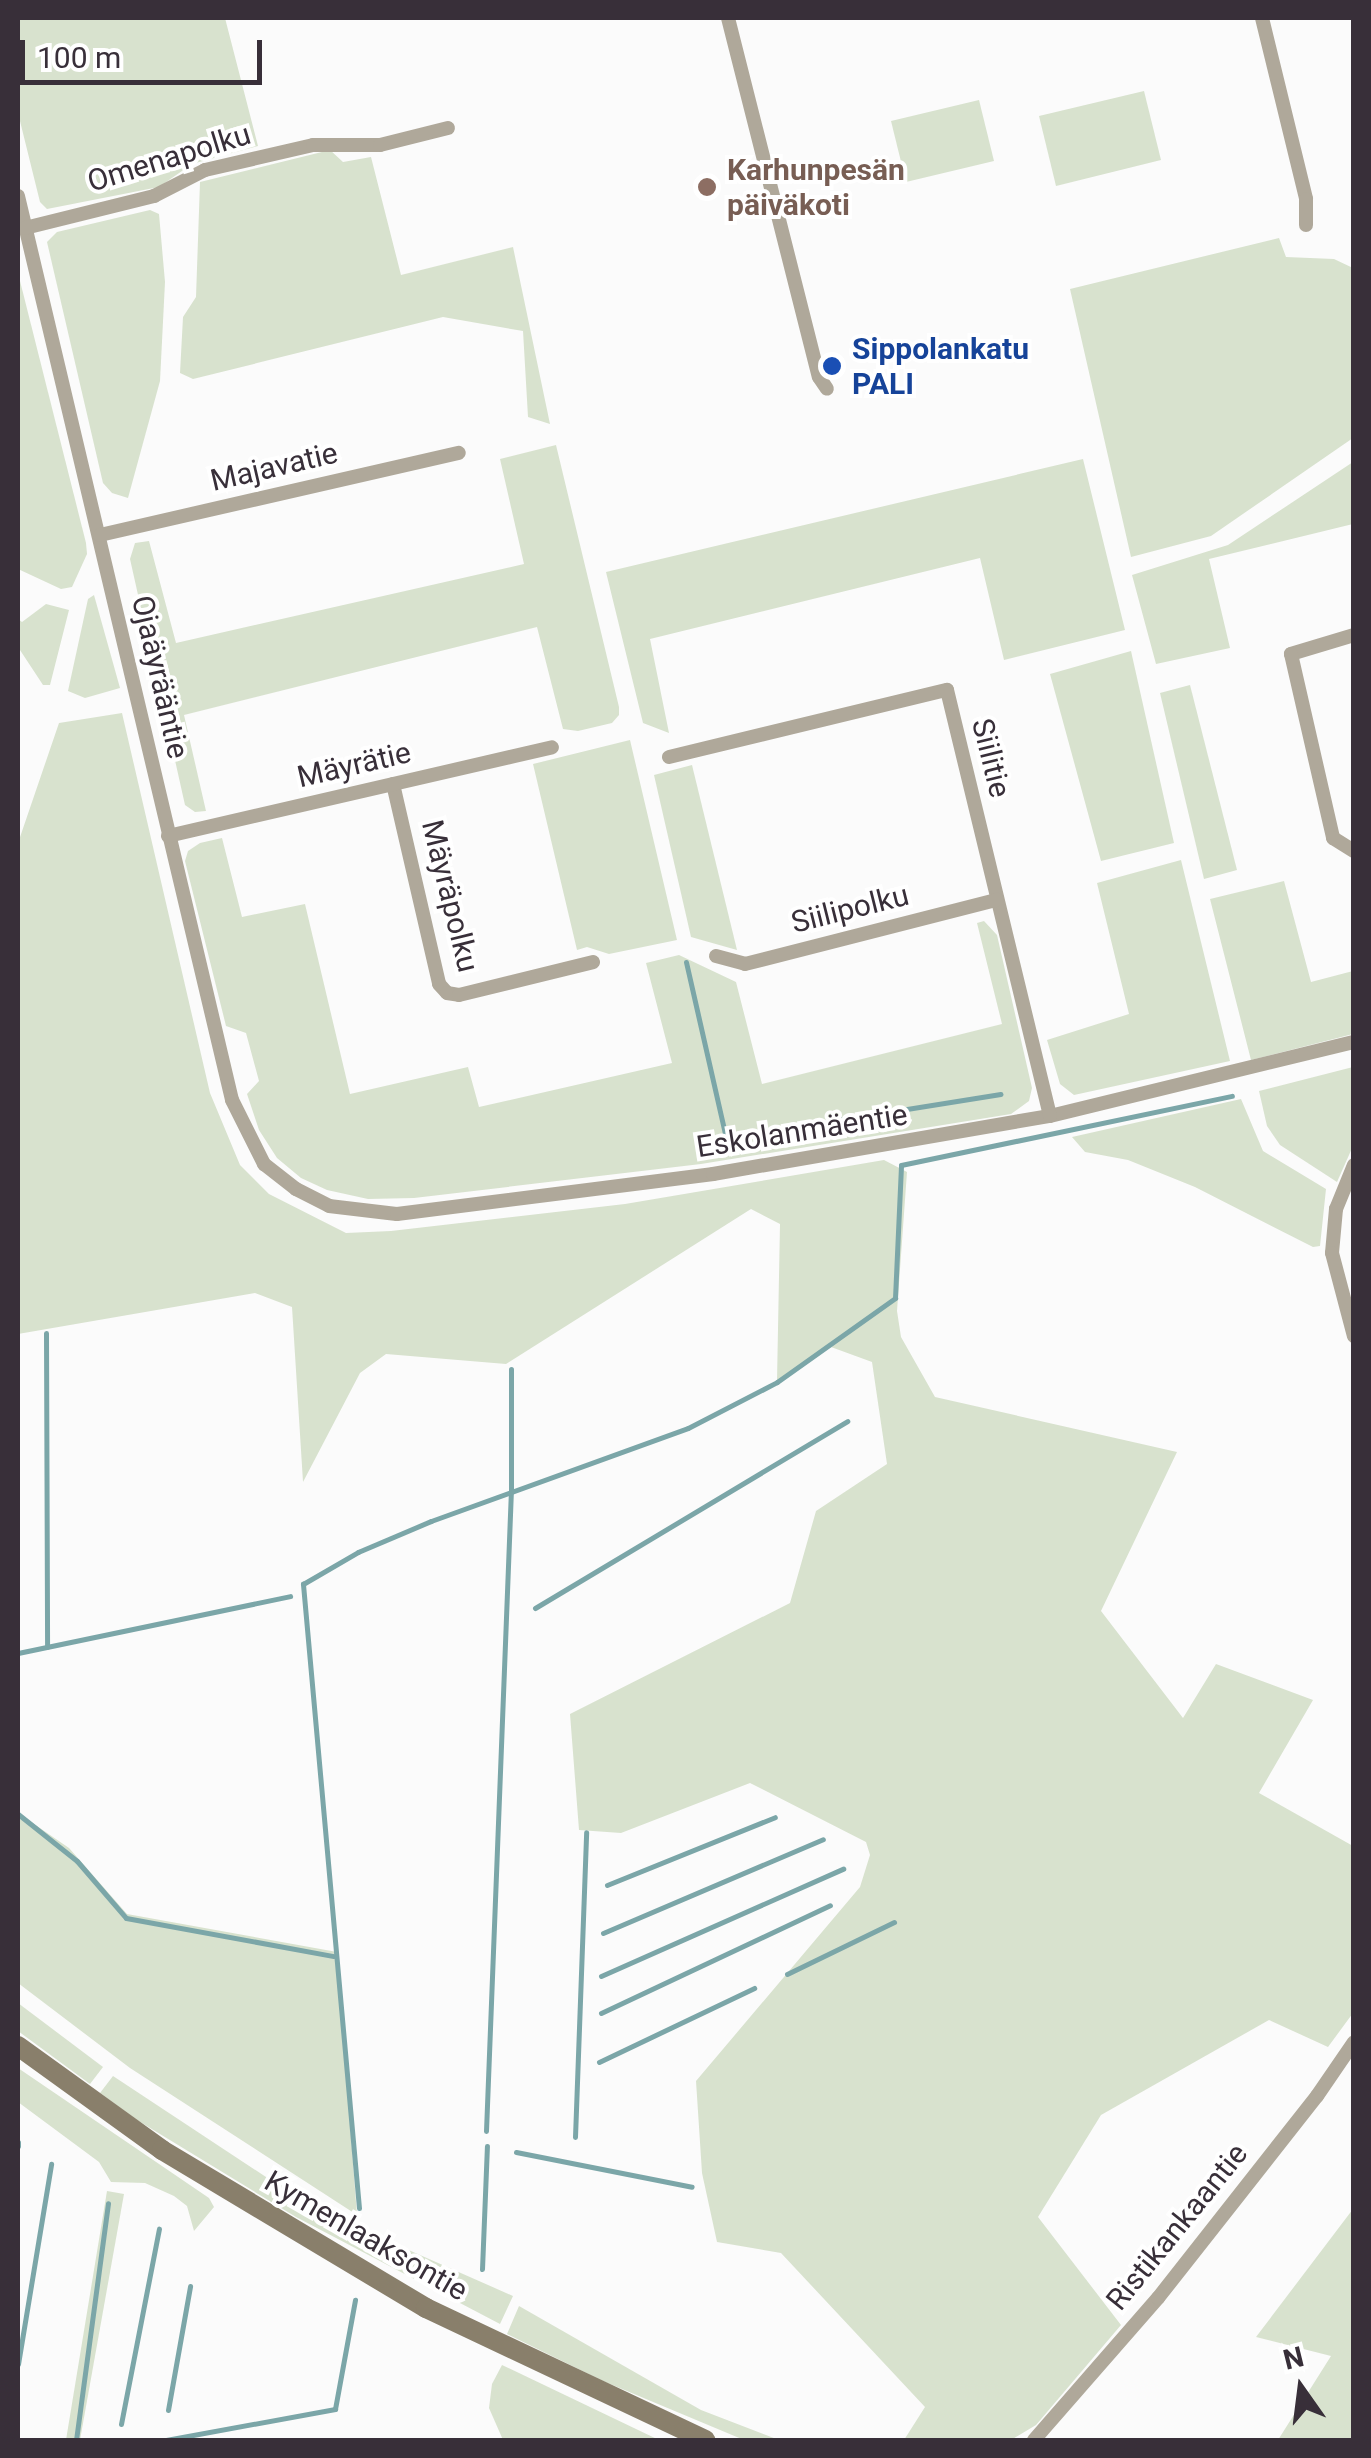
<!DOCTYPE html>
<html>
<head>
<meta charset="utf-8">
<style>
	body { margin:0 }
	#map { position:relative; width:1371px; height:2458px; overflow:hidden; background:#fbfbfb; font-family:Roboto,sans-serif }
	div>[style] { position:absolute }
	[style*='--x'] { left:calc(var(--x)*1px); top:calc(var(--y)*1px); width:calc(var(--w)*1px); rotate:calc(var(--a)*1deg) }
	.green>* { inset:0; background:#d8e2ce }
	.stream>* { height:5px; margin:-2.5px; padding:0 2.5px; transform-origin:2.5px; border-radius:2.5px; background:#7ba6a8 }
	.minor>* { height:14px; margin:-7px; padding:0 7px; transform-origin:7px; border-radius:7px; background:#afa89a }
	.secondary>* { height:20px; margin:-10px; padding:0 10px; transform-origin:10px; border-radius:10px; background:#897f6b }
	.dots>* { width:28px; height:28px; translate:-50% -50%; box-sizing:border-box; border:5px solid #fff; border-radius:50% }
	span { translate:-50% -50%; white-space:nowrap; text-align:center; line-height:1.15; -webkit-text-stroke:8px #fff; paint-order:stroke }
	.street-label { font-size:30px; color:#382f39 }
	.education-label { font-size:30px; color:#785e54; font-weight:700 }
	.left { translate:0 -50%; text-align:left }
	.transit-label { font-size:30px; color:#164399; font-weight:700 }
	.frame { position:absolute; inset:0; border:20px solid #382f39; pointer-events:none }
	.north { position:absolute; left:1251px; top:2338px; width:100px; height:100px; -webkit-text-stroke:8px #fff; paint-order:stroke; rotate:346deg; font-size:28px; font-weight:700; line-height:40px; text-align:center; color:#382f39 }
	.north::after { content:''; display:block; margin:auto; width:35px; height:45px; background:#382f39; clip-path:polygon(50% 0,100% 100%,50% 72%,0 100%) }
	.scale { position:absolute; left:20px; top:40px; width:242px; height:45px; box-sizing:border-box; border:5px solid #382f39; border-top:0; padding-left:12px; font-size:30px; line-height:35px; white-space:nowrap; color:#382f39; -webkit-text-stroke:8px #fff; paint-order:stroke }
</style>
</head>
<body>
<div id="map">
	<div class="green">
		<i style="clip-path:polygon(18px 18px,225px 18px,258px 146px,192px 164px,159px 187px,47px 209px,40px 202px,18px 113px)"></i>
		<i style="clip-path:polygon(1144px 91px,1161px 160px,1056px 186px,1039px 116px)"></i>
		<i style="clip-path:polygon(979px 100px,994px 161px,906px 182px,891px 121px)"></i>
		<i style="clip-path:polygon(330px 150px,343px 162px,371px 157px,401px 275px,513px 247px,550px 424px,528px 417px,523px 331px,443px 317px,193px 379px,180px 373px,183px 317px,196px 297px,200px 182px)"></i>
		<i style="clip-path:polygon(150px 210px,159px 214px,165px 282px,160px 381px,128px 498px,112px 493px,103px 483px,47px 242px,57px 232px)"></i>
		<i style="clip-path:polygon(1279px 238px,1286px 257px,1334px 259px,1353px 268px,1353px 438px,1211px 536px,1131px 557px,1070px 289px)"></i>
		<i style="clip-path:polygon(18px 273px,86px 543px,87px 554px,72px 587px,61px 589px,18px 569px)"></i>
		<i style="clip-path:polygon(556px 445px,619px 707px,619px 715px,612px 723px,578px 731px,563px 729px,537px 627px,184px 715px,206px 811px,195px 812px,185px 805px,130px 559px,135px 543px,149px 541px,176px 643px,524px 564px,500px 459px)"></i>
		<i style="clip-path:polygon(1083px 459px,1125px 630px,1004px 660px,980px 558px,650px 639px,669px 733px,643px 723px,606px 572px)"></i>
		<i style="clip-path:polygon(1353px 462px,1353px 524px,1209px 559px,1230px 648px,1156px 664px,1132px 575px,1228px 545px)"></i>
		<i style="clip-path:polygon(94px 595px,120px 688px,85px 698px,68px 691px,88px 599px)"></i>
		<i style="clip-path:polygon(46px 604px,69px 610px,50px 685px,43px 685px,18px 647px,18px 619px,22px 622px)"></i>
		<i style="clip-path:polygon(1131px 651px,1174px 843px,1101px 861px,1050px 674px)"></i>
		<i style="clip-path:polygon(1190px 685px,1237px 870px,1204px 879px,1160px 693px)"></i>
		<i style="clip-path:polygon(122px 713px,210px 1093px,240px 1165px,269px 1194px,346px 1233px,391px 1231px,625px 1204px,884px 1160px,907px 1172px,897px 1311px,901px 1337px,935px 1397px,1177px 1452px,1101px 1611px,1183px 1718px,1216px 1664px,1313px 1700px,1259px 1793px,1353px 1846px,1353px 2013px,1328px 2047px,1269px 2020px,1101px 2115px,1038px 2217px,1121px 2325px,1036px 2425px,1011px 2440px,904px 2440px,925px 2407px,781px 2253px,717px 2242px,702px 2173px,696px 2081px,860px 1887px,870px 1855px,866px 1842px,750px 1783px,621px 1833px,579px 1830px,570px 1714px,790px 1603px,816px 1511px,887px 1464px,872px 1362px,831px 1347px,777px 1381px,780px 1224px,751px 1209px,506px 1364px,386px 1354px,360px 1373px,303px 1482px,292px 1307px,255px 1293px,18px 1334px,18px 843px,59px 723px)"></i>
		<i style="clip-path:polygon(630px 740px,677px 940px,609px 954px,587px 947px,577px 950px,533px 764px)"></i>
		<i style="clip-path:polygon(692px 765px,737px 950px,691px 937px,654px 775px)"></i>
		<i style="clip-path:polygon(222px 838px,242px 917px,305px 904px,350px 1094px,468px 1067px,479px 1107px,672px 1063px,646px 963px,679px 955px,736px 982px,762px 1084px,1002px 1024px,977px 923px,984px 921px,997px 935px,1032px 1088px,1029px 1101px,1011px 1114px,701px 1164px,414px 1198px,368px 1199px,327px 1190px,301px 1178px,277px 1158px,259px 1130px,247px 1094px,259px 1081px,246px 1033px,226px 1026px,185px 861px,188px 851px,200px 843px)"></i>
		<i style="clip-path:polygon(1181px 860px,1230px 1061px,1074px 1095px,1060px 1084px,1047px 1040px,1129px 1014px,1097px 883px)"></i>
		<i style="clip-path:polygon(1284px 881px,1311px 982px,1353px 971px,1353px 1034px,1251px 1060px,1210px 899px)"></i>
		<i style="clip-path:polygon(1353px 1067px,1353px 1146px,1337px 1182px,1280px 1145px,1267px 1126px,1259px 1091px)"></i>
		<i style="clip-path:polygon(1241px 1099px,1263px 1151px,1326px 1189px,1320px 1246px,1313px 1247px,1195px 1187px,1128px 1160px,1085px 1152px,1072px 1137px)"></i>
		<i style="clip-path:polygon(18px 1813px,69px 1848px,127px 1914px,337px 1952px,357px 2215px,130px 2068px,18px 1983px)"></i>
		<i style="clip-path:polygon(18px 2003px,103px 2067px,90px 2084px,18px 2031px)"></i>
		<i style="clip-path:polygon(18px 2068px,209px 2198px,214px 2207px,194px 2231px,187px 2206px,174px 2196px,145px 2183px,111px 2182px,99px 2162px,18px 2102px)"></i>
		<i style="clip-path:polygon(113px 2076px,266px 2177px,361px 2229px,513px 2296px,500px 2324px,296px 2217px,137px 2120px,100px 2093px)"></i>
		<i style="clip-path:polygon(107px 2191px,124px 2194px,80px 2440px,66px 2440px)"></i>
		<i style="clip-path:polygon(1353px 2209px,1353px 2440px,1278px 2440px,1331px 2356px,1256px 2337px)"></i>
		<i style="clip-path:polygon(519px 2306px,701px 2410px,779px 2440px,744px 2440px,603px 2381px,507px 2334px)"></i>
		<i style="clip-path:polygon(502px 2365px,659px 2440px,503px 2440px,489px 2408px,492px 2384px)"></i>
	</div>
	<div class="stream">
		<i style="--x:686;--y:962;--w:180;--a:77.2"></i>
		<i style="--x:726;--y:1138;--w:278;--a:-9.1"></i>
		<i style="--x:46;--y:1333;--w:314;--a:89.8"></i>
		<i style="--x:535;--y:1608;--w:364;--a:-30.9"></i>
		<i style="--x:18;--y:1653;--w:278;--a:-11.8"></i>
		<i style="--x:18;--y:1814;--w:75;--a:38.5"></i>
		<i style="--x:77;--y:1861;--w:75;--a:49.3"></i>
		<i style="--x:126;--y:1918;--w:211;--a:10.4"></i>
		<i style="--x:607;--y:1885;--w:181;--a:-22"></i>
		<i style="--x:603;--y:1933;--w:239;--a:-23.1"></i>
		<i style="--x:787;--y:1974;--w:119;--a:-25.9"></i>
		<i style="--x:601;--y:1976;--w:265;--a:-23.9"></i>
		<i style="--x:601;--y:2013;--w:253;--a:-25.2"></i>
		<i style="--x:599;--y:2062;--w:172;--a:-25.5"></i>
		<i style="--x:486;--y:2131;--w:641;--a:-87.77"></i>
		<i style="--x:511;--y:1490;--w:121;--a:-90"></i>
		<i style="--x:575;--y:2137;--w:305;--a:-87.9"></i>
		<i style="--x:18;--y:2146;--w:4;--a:-90"></i>
		<i style="--x:516;--y:2152;--w:179;--a:11.2"></i>
		<i style="--x:359;--y:2208;--w:627;--a:-95.13"></i>
		<i style="--x:303;--y:1584;--w:64;--a:-30.2"></i>
		<i style="--x:358;--y:1552;--w:79;--a:-23"></i>
		<i style="--x:431;--y:1521;--w:273;--a:-19.9"></i>
		<i style="--x:688;--y:1428;--w:100;--a:-27.3"></i>
		<i style="--x:777;--y:1382;--w:145;--a:-35.4"></i>
		<i style="--x:895;--y:1298;--w:133;--a:-87.4"></i>
		<i style="--x:901;--y:1165;--w:338;--a:-11.8"></i>
		<i style="--x:482;--y:2269;--w:123;--a:-87.7"></i>
		<i style="--x:18;--y:2364;--w:203;--a:-80.6"></i>
		<i style="--x:168;--y:2410;--w:126;--a:-79.9"></i>
		<i style="--x:121;--y:2424;--w:199;--a:-79"></i>
		<i style="--x:76;--y:2440;--w:239;--a:-82.3"></i>
		<i style="--x:166;--y:2440;--w:172;--a:-10.4"></i>
		<i style="--x:335;--y:2409;--w:111;--a:-79.6"></i>
	</div>
	<div class="minor">
		<i style="--x:728;--y:18;--w:370;--a:75.8"></i>
		<i style="--x:819;--y:377;--w:14;--a:56"></i>
		<i style="--x:1262;--y:18;--w:186;--a:76.3"></i>
		<i style="--x:1306;--y:199;--w:26;--a:90"></i>
		<i style="--x:18;--y:196;--w:929;--a:76.68"></i>
		<i style="--x:232;--y:1100;--w:72;--a:63.4"></i>
		<i style="--x:264;--y:1164;--w:41;--a:38"></i>
		<i style="--x:296;--y:1189;--w:37;--a:27"></i>
		<i style="--x:329;--y:1206;--w:68;--a:6.7"></i>
		<i style="--x:397;--y:1214;--w:319;--a:-7.2"></i>
		<i style="--x:713;--y:1174;--w:342;--a:-9.8"></i>
		<i style="--x:1050;--y:1116;--w:313;--a:-13.7"></i>
		<i style="--x:25;--y:228;--w:133;--a:-13.9"></i>
		<i style="--x:154;--y:196;--w:57;--a:-27"></i>
		<i style="--x:205;--y:170;--w:111;--a:-13"></i>
		<i style="--x:313;--y:145;--w:67;--a:0"></i>
		<i style="--x:380;--y:145;--w:70;--a:-14"></i>
		<i style="--x:100;--y:535;--w:368;--a:-12.9"></i>
		<i style="--x:1354;--y:635;--w:66;--a:163.2"></i>
		<i style="--x:1291;--y:654;--w:189;--a:77.1"></i>
		<i style="--x:1333;--y:838;--w:25;--a:32"></i>
		<i style="--x:669;--y:757;--w:286;--a:-13.6"></i>
		<i style="--x:947;--y:690;--w:438;--a:76.4"></i>
		<i style="--x:393;--y:784;--w:205;--a:77"></i>
		<i style="--x:439;--y:984;--w:12;--a:48"></i>
		<i style="--x:447;--y:993;--w:12;--a:9"></i>
		<i style="--x:459;--y:995;--w:138;--a:-13.8"></i>
		<i style="--x:168;--y:836;--w:394;--a:-13"></i>
		<i style="--x:716;--y:956;--w:30;--a:15"></i>
		<i style="--x:745;--y:964;--w:260;--a:-14.3"></i>
		<i style="--x:1354;--y:1165;--w:48;--a:112.2"></i>
		<i style="--x:1336;--y:1209;--w:44;--a:95.2"></i>
		<i style="--x:1332;--y:1253;--w:86;--a:75.2"></i>
		<i style="--x:1034;--y:2440;--w:189;--a:-48.9"></i>
		<i style="--x:1158;--y:2298;--w:257;--a:-51.8"></i>
		<i style="--x:1317;--y:2096;--w:65;--a:-55.6"></i>
	</div>
	<div class="secondary">
		<i style="--x:18;--y:2046;--w:178;--a:35.8"></i>
		<i style="--x:162;--y:2150;--w:308;--a:30.9"></i>
		<i style="--x:426;--y:2308;--w:309;--a:25.3"></i>
	</div>
	<div class="dots">
		<i style="left:707px;top:187px;background:#8d6e63"></i>
		<i style="left:832px;top:366px;background:#1a4fb4"></i>
	</div>
	<div class="street-label">
		<span style="left:169px;top:158px;rotate:-17deg">Omenapolku</span>
		<span style="left:274px;top:467px;rotate:-13deg">Majavatie</span>
		<span style="left:160px;top:677px;rotate:77deg">Ojaäyrääntie</span>
		<span style="left:991px;top:758px;rotate:76deg">Siilitie</span>
		<span style="left:354px;top:765px;rotate:-13deg">Mäyrätie</span>
		<span style="left:450px;top:896px;rotate:76deg">Mäyräpolku</span>
		<span style="left:850px;top:909px;rotate:-14deg">Siilipolku</span>
		<span style="left:802px;top:1131px;rotate:-9deg">Eskolanmäentie</span>
		<span style="left:1177px;top:2227px;rotate:-51deg">Ristikankaantie</span>
		<span style="left:366px;top:2236px;rotate:30deg">Kymenlaaksontie</span>
	</div>
	<div class="education-label">
		<span class="left" style="left:727px;top:187px">Karhunpesän<br>päiväkoti</span>
	</div>
	<div class="transit-label">
		<span class="left" style="left:852px;top:366px">Sippolankatu<br>PALI</span>
	</div>
	<div class="frame"></div>
	<div class="north">N</div>
	<div class="scale">100 m</div>
</div>
</body>
</html>
